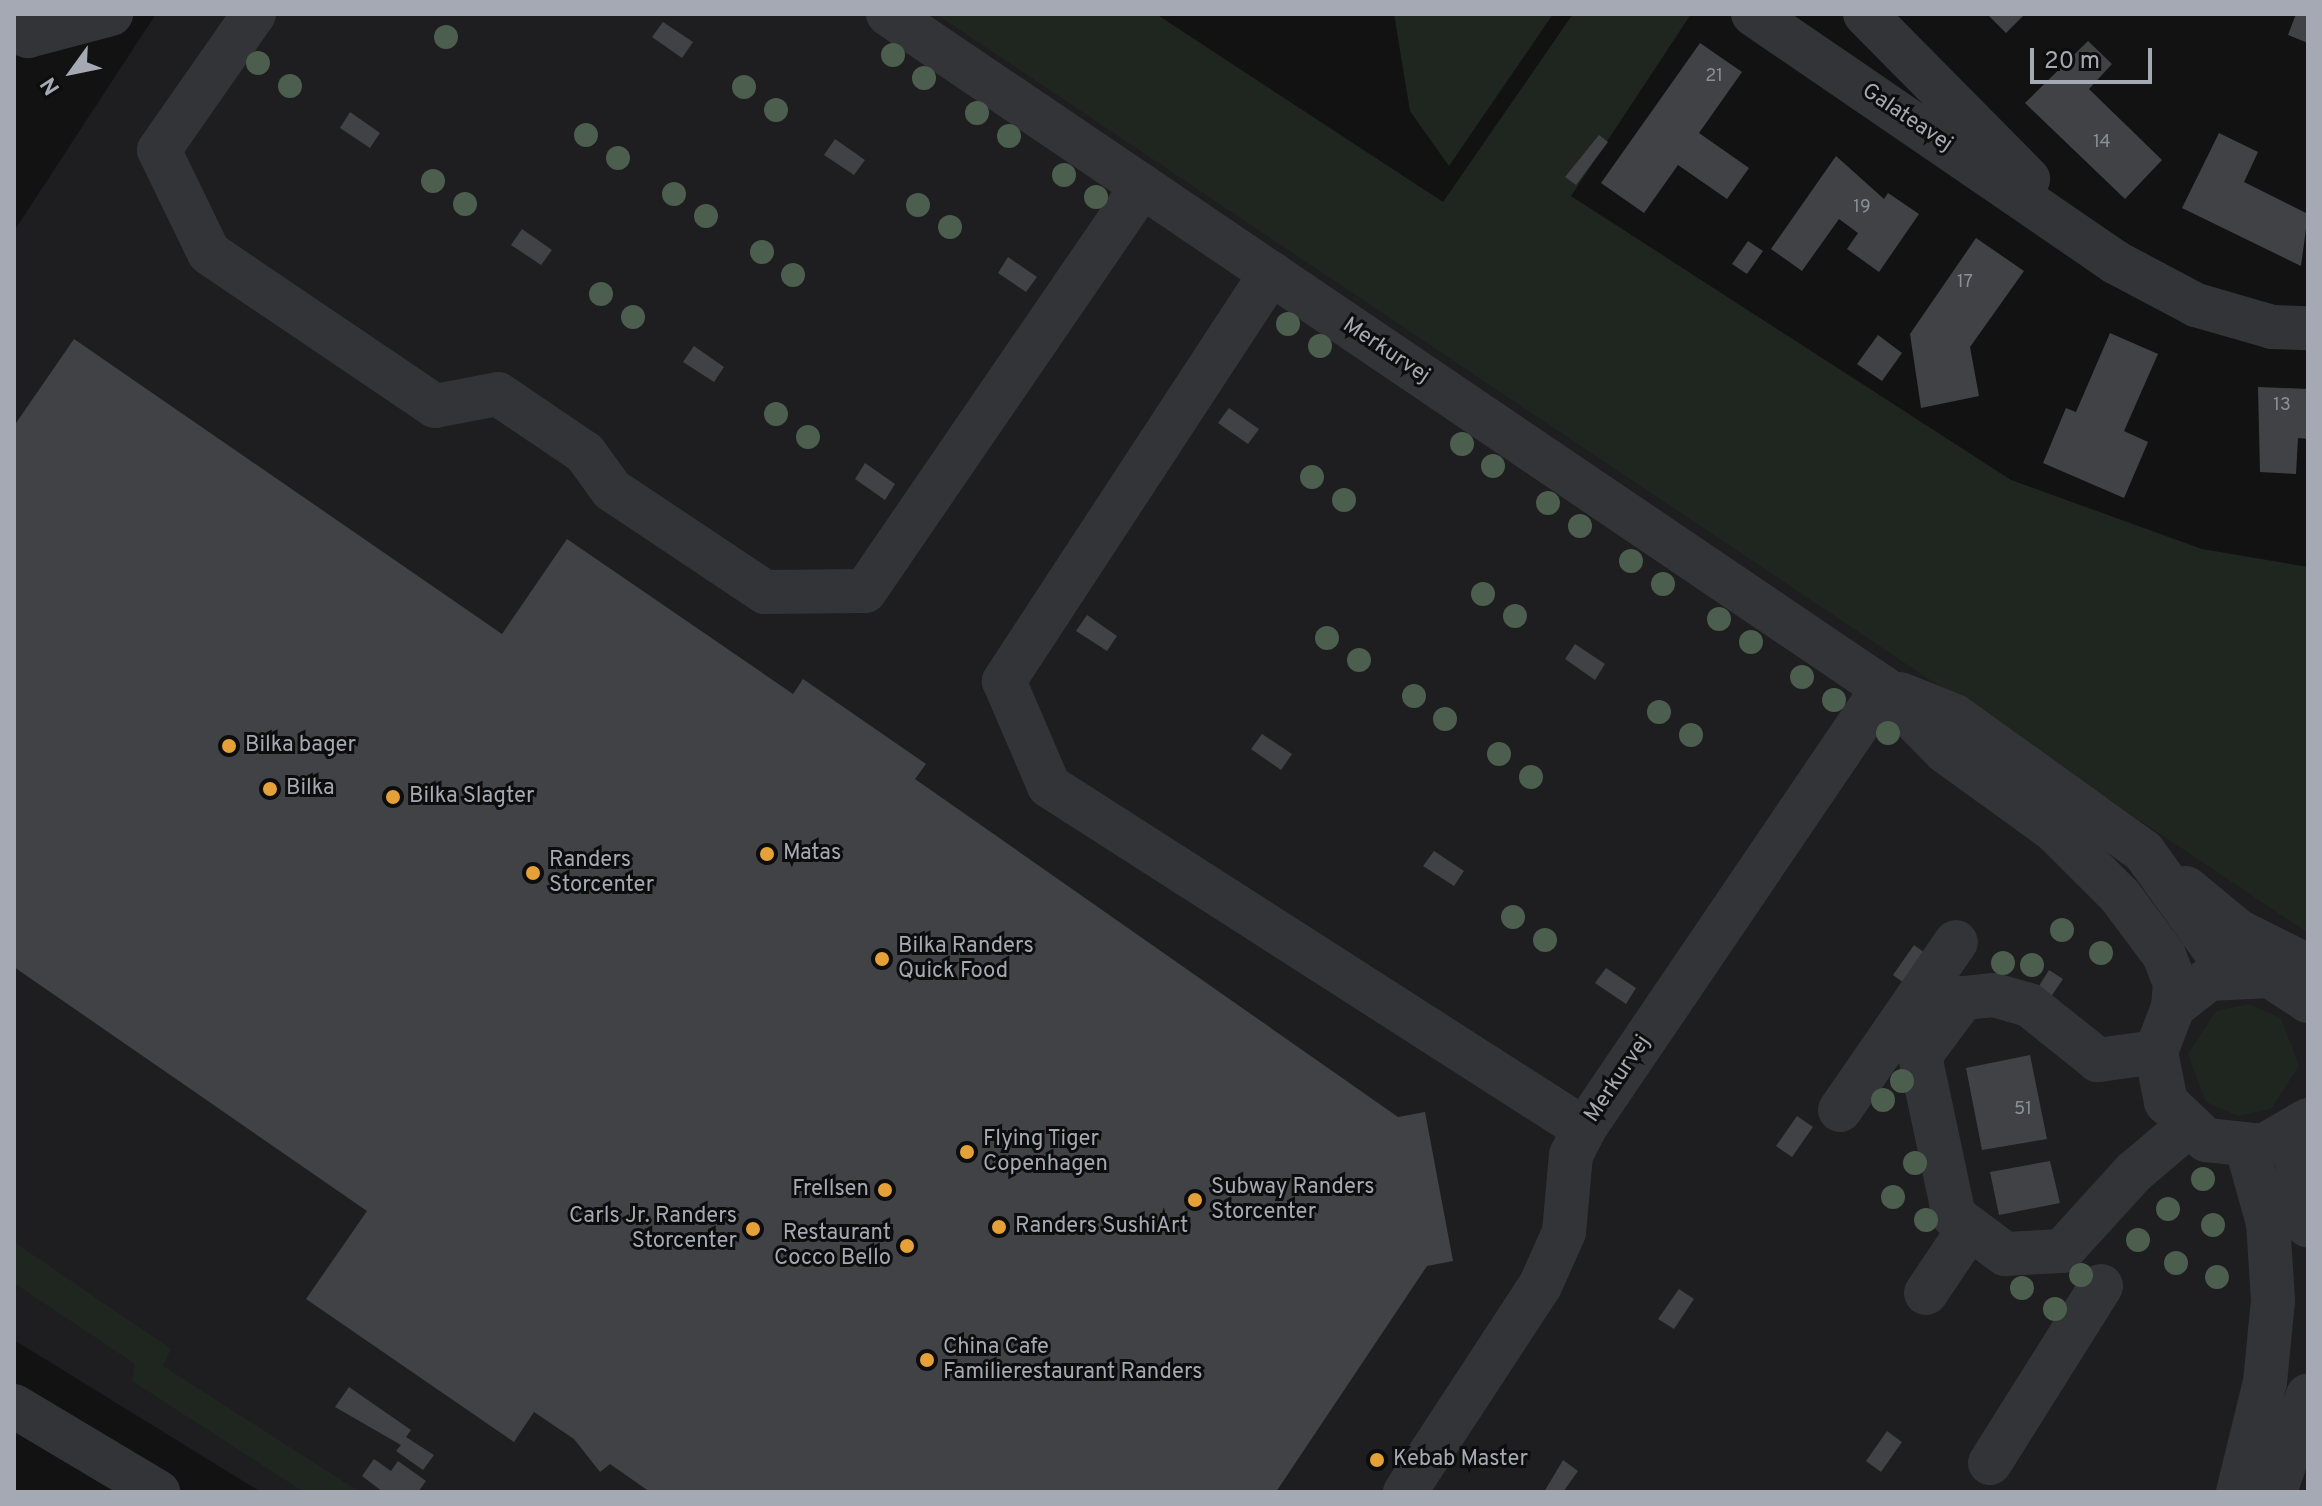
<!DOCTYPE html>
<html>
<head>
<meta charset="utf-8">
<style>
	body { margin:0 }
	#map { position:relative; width:2322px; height:1506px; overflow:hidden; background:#121213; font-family:Overpass,sans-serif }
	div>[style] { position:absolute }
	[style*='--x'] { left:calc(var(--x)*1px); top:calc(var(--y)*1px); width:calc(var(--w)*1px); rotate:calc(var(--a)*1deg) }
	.built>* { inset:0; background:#1e1e20 }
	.green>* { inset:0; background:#1e261f }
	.building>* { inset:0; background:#414246 }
	.minor>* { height:44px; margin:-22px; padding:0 22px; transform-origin:22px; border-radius:22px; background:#333438 }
	.trees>* { width:24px; height:24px; margin:-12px; border-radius:50%; background:#4c5e4d }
	.dots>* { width:22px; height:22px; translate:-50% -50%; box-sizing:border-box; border:4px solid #0d0d0e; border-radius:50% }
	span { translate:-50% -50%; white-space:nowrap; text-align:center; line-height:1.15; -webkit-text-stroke:6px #0d0d0e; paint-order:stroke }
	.number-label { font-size:18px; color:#8b8f98 }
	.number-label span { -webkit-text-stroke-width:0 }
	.street-label { font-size:22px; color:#a4a9b3 }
	.poi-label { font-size:22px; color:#a4a9b3 }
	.left { translate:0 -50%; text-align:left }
	.right { translate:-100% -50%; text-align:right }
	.frame { position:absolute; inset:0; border:16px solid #a4a9b3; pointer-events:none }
	.north { position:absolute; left:32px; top:32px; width:80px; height:80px; -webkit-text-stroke:6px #0d0d0e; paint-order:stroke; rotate:237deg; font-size:22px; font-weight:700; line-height:32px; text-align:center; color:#a4a9b3 }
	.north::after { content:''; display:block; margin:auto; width:28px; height:36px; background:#a4a9b3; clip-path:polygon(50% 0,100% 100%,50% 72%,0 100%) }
	.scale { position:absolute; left:2030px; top:48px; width:122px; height:36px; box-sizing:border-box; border:4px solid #a4a9b3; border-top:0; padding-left:10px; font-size:24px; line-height:28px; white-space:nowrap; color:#a4a9b3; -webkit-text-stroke:6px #0d0d0e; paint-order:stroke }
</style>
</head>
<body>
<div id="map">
	<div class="built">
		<i style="clip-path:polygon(156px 14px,966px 14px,2308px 918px,2308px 1492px,261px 1492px,14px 1340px,14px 231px)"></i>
	</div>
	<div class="green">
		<i style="clip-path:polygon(936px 14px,1156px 14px,1443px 202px,1573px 14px,1691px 14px,1571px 196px,2011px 480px,2202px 549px,2308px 567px,2308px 933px)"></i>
		<i style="clip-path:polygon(1394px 14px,1553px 14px,1449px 166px,1410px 111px)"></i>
		<i style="clip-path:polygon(2249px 1004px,2281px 1018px,2299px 1066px,2271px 1109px,2238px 1116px,2206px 1102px,2188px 1054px,2216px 1011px)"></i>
		<i style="clip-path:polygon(14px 1242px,171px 1349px,163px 1366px,360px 1492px,304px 1492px,132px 1381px,135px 1364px,14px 1283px)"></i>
	</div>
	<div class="building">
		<i style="clip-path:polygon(1987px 14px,2025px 14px,2006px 33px)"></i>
		<i style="clip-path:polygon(2296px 14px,2308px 14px,2308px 43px,2288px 35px)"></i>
		<i style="clip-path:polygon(663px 22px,693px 42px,682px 58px,652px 37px)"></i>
		<i style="clip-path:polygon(2088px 41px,2112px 64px,2089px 89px,2162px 160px,2125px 199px,2025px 103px)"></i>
		<i style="clip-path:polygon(1700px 43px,1742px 72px,1699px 133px,1749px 168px,1727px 199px,1678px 165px,1644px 213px,1601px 183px)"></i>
		<i style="clip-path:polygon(350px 112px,380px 133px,370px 148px,340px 128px)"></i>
		<i style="clip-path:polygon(2219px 133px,2258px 152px,2244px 182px,2308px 214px,2301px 266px,2182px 208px)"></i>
		<i style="clip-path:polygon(1599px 135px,1608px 142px,1576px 185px,1565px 177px)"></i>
		<i style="clip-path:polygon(835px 139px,865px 160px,854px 175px,824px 155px)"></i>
		<i style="clip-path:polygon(1836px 156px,1884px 199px,1888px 193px,1919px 214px,1879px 272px,1847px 249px,1858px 233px,1839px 219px,1802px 271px,1771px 249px)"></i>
		<i style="clip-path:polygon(522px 229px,552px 250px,541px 265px,511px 245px)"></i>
		<i style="clip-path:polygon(1976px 238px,2024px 271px,1970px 347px,1979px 396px,1921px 408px,1910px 334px)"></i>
		<i style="clip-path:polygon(1748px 241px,1763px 251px,1747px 274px,1732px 264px)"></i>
		<i style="clip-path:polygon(1008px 257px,1037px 277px,1026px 292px,998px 273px)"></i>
		<i style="clip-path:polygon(2110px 333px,2158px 354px,2124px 431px,2148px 442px,2124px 498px,2043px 463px,2066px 408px,2076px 412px)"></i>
		<i style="clip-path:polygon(1878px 335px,1902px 353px,1882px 381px,1857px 364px)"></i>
		<i style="clip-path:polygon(74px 339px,502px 634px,567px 539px,793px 694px,803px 679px,926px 764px,915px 779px,1398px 1117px,1425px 1112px,1453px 1261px,1427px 1266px,1276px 1492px,650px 1492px,610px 1464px,600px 1472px,574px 1439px,534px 1412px,514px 1442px,306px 1299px,367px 1211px,14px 967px,14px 426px)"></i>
		<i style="clip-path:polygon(694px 346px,724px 367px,714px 382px,683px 362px)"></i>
		<i style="clip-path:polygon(2258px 387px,2308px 389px,2308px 439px,2298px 438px,2296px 474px,2260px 472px)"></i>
		<i style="clip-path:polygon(1229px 408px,1259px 429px,1248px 444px,1218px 423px)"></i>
		<i style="clip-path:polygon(865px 463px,895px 484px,885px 500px,855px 479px)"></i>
		<i style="clip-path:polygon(1087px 615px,1117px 636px,1107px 651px,1076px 631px)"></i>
		<i style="clip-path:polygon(1575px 644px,1605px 664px,1595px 680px,1565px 659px)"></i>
		<i style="clip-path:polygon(1262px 734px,1292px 754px,1281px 770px,1251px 749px)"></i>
		<i style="clip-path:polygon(1434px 851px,1464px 871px,1454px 886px,1423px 866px)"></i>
		<i style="clip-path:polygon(1914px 945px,1929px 956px,1908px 986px,1893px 975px)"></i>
		<i style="clip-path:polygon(1606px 968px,1636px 988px,1626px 1004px,1595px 983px)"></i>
		<i style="clip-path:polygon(2049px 970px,2063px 979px,2050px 998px,2037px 989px)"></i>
		<i style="clip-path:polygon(2030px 1055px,2047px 1139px,1982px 1150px,1966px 1068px)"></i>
		<i style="clip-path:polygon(1797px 1116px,1813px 1127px,1792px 1157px,1776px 1146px)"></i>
		<i style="clip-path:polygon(2050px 1161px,2060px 1203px,1999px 1215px,1990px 1172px)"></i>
		<i style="clip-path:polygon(1679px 1289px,1694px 1299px,1674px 1329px,1658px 1319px)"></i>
		<i style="clip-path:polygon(349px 1387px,411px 1430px,406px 1437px,434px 1455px,423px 1470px,396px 1451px,401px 1445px,335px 1407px)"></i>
		<i style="clip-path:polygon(1887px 1431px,1902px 1442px,1881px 1472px,1866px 1461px)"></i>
		<i style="clip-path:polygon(374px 1459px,391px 1471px,398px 1461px,426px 1481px,418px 1492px,383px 1492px,362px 1476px)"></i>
		<i style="clip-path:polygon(1563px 1460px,1578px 1471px,1563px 1492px,1544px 1492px)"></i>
	</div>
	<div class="minor">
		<i style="--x:254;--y:14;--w:166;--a:124.9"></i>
		<i style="--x:159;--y:150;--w:114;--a:64.1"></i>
		<i style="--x:209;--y:253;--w:273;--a:34.1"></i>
		<i style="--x:435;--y:406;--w:64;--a:-10.8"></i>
		<i style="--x:498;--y:394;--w:105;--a:34.1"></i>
		<i style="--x:585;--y:453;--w:46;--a:53.9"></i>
		<i style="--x:612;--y:490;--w:184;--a:33.7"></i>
		<i style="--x:765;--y:592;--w:100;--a:-0.6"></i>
		<i style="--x:865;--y:591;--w:491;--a:-55.6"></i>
		<i style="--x:888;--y:14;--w:1202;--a:34.11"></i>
		<i style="--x:1883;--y:688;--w:90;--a:45.5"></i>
		<i style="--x:1946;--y:752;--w:135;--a:35.9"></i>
		<i style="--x:2055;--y:831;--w:92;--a:45"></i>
		<i style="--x:2120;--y:896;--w:74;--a:53.3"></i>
		<i style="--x:2164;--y:955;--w:31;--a:69"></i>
		<i style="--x:2175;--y:984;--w:23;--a:95"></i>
		<i style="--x:1753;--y:14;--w:439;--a:34.4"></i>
		<i style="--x:2115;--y:262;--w:92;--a:28"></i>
		<i style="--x:2196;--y:305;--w:79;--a:16.1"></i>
		<i style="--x:2272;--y:327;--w:36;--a:2"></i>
		<i style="--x:1865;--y:14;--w:232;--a:45.3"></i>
		<i style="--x:14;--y:31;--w:15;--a:20"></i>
		<i style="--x:28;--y:36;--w:86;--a:-14.8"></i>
		<i style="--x:1271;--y:273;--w:488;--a:123.2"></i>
		<i style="--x:1004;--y:681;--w:114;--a:66.8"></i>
		<i style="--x:1049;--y:786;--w:636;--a:32.66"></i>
		<i style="--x:1900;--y:694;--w:59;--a:21.8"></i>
		<i style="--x:1955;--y:716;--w:233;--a:35.7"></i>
		<i style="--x:2144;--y:852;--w:149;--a:54.3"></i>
		<i style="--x:2186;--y:888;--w:67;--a:39.6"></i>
		<i style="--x:2238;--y:931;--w:78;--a:26.6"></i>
		<i style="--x:2308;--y:1001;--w:45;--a:-146.7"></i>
		<i style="--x:2270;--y:976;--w:61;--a:177.2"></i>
		<i style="--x:2209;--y:979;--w:46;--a:142.1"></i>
		<i style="--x:2173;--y:1007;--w:48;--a:110.7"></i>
		<i style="--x:2156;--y:1052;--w:51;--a:78.7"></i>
		<i style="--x:2166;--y:1102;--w:55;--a:43.5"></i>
		<i style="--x:2206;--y:1140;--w:57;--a:6"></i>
		<i style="--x:2263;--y:1146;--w:52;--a:-30"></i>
		<i style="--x:2156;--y:1052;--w:59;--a:172.1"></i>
		<i style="--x:2098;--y:1060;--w:88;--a:-141.4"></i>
		<i style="--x:2029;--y:1005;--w:36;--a:-164"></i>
		<i style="--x:1994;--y:995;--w:31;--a:174"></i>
		<i style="--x:1963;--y:998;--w:72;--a:126.6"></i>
		<i style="--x:1920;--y:1056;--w:164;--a:78"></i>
		<i style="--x:1954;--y:1216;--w:64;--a:36.7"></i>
		<i style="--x:2005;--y:1254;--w:57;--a:-3"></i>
		<i style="--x:2062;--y:1251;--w:107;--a:-47.7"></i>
		<i style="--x:2134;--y:1172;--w:70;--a:-40.3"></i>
		<i style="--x:1840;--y:1110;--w:204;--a:-55.4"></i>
		<i style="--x:2292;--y:1134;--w:93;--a:80.1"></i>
		<i style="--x:1926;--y:1293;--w:77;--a:-56.1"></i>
		<i style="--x:14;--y:1406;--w:168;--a:30.8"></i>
		<i style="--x:1990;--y:1463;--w:209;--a:-57.9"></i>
		<i style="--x:1405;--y:1492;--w:246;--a:-56.8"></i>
		<i style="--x:1540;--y:1286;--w:59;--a:-66"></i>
		<i style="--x:1564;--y:1232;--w:77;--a:-84.8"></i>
		<i style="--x:1571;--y:1155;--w:29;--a:-63"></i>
		<i style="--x:1584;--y:1129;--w:533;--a:-55.86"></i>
		<i style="--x:2238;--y:1492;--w:113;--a:-76.2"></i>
		<i style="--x:2265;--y:1382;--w:82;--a:-84.4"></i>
		<i style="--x:2273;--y:1300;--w:77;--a:-93.7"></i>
		<i style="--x:2268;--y:1223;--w:78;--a:-105.6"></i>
		<i style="--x:2275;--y:1492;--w:102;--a:-71.2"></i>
	</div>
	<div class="trees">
		<i style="left:446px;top:37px"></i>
		<i style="left:893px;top:55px"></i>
		<i style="left:258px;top:63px"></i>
		<i style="left:924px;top:78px"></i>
		<i style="left:290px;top:86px"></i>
		<i style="left:744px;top:87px"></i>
		<i style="left:776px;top:110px"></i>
		<i style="left:977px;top:113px"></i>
		<i style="left:586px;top:135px"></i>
		<i style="left:1009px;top:136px"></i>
		<i style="left:618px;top:158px"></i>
		<i style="left:1064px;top:175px"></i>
		<i style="left:433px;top:181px"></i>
		<i style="left:674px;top:194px"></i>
		<i style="left:1096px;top:197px"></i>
		<i style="left:465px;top:204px"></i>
		<i style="left:918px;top:205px"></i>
		<i style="left:706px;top:216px"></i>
		<i style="left:950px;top:227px"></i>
		<i style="left:762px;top:252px"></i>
		<i style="left:793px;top:275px"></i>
		<i style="left:601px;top:294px"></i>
		<i style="left:633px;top:317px"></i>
		<i style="left:1288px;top:324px"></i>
		<i style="left:1320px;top:346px"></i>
		<i style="left:776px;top:414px"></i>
		<i style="left:808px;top:437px"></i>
		<i style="left:1462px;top:444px"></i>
		<i style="left:1493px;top:466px"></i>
		<i style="left:1312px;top:477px"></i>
		<i style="left:1344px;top:500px"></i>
		<i style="left:1548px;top:503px"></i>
		<i style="left:1580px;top:526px"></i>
		<i style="left:1631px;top:561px"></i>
		<i style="left:1663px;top:584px"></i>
		<i style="left:1483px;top:594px"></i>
		<i style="left:1515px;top:616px"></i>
		<i style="left:1719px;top:619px"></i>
		<i style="left:1327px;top:638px"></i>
		<i style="left:1751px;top:642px"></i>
		<i style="left:1359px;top:660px"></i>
		<i style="left:1802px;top:677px"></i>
		<i style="left:1414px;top:696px"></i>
		<i style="left:1834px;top:700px"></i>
		<i style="left:1659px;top:712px"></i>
		<i style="left:1445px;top:719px"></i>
		<i style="left:1888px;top:733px"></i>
		<i style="left:1691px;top:735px"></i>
		<i style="left:1499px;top:754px"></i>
		<i style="left:1531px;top:777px"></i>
		<i style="left:1513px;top:917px"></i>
		<i style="left:2062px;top:930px"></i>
		<i style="left:1545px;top:940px"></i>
		<i style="left:2101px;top:953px"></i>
		<i style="left:2003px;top:963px"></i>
		<i style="left:2032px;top:965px"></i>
		<i style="left:1902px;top:1081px"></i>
		<i style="left:1883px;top:1100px"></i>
		<i style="left:1915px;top:1163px"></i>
		<i style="left:2203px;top:1179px"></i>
		<i style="left:1893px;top:1197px"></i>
		<i style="left:2168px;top:1209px"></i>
		<i style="left:1926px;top:1220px"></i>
		<i style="left:2213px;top:1225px"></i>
		<i style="left:2138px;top:1240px"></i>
		<i style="left:2176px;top:1263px"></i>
		<i style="left:2081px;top:1275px"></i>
		<i style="left:2217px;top:1277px"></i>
		<i style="left:2022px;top:1288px"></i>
		<i style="left:2055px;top:1309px"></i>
	</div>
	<div class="dots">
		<i style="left:229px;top:746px;background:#e5a138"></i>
		<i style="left:270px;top:789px;background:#e5a138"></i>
		<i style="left:393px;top:797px;background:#e5a138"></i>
		<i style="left:767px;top:854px;background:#e5a138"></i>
		<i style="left:533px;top:873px;background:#e5a138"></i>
		<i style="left:882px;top:959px;background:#e5a138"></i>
		<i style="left:967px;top:1152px;background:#e5a138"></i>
		<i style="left:885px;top:1190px;background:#e5a138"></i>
		<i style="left:1195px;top:1200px;background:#e5a138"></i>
		<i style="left:999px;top:1227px;background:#e5a138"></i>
		<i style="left:753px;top:1229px;background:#e5a138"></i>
		<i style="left:907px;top:1246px;background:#e5a138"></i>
		<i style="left:927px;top:1360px;background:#e5a138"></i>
		<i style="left:1377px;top:1460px;background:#e5a138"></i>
	</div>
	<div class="number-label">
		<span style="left:1714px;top:77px">21</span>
		<span style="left:2102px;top:143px">14</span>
		<span style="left:1862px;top:208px">19</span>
		<span style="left:1965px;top:283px">17</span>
		<span style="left:2282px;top:406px">13</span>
		<span style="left:2023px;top:1110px">51</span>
	</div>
	<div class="street-label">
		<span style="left:1907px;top:118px;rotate:34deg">Galateavej</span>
		<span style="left:1386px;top:351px;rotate:34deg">Merkurvej</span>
		<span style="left:1618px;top:1079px;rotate:-56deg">Merkurvej</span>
	</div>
	<div class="poi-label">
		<span class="left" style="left:245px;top:746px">Bilka bager</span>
		<span class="left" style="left:286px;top:789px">Bilka</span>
		<span class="left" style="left:409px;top:797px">Bilka Slagter</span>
		<span class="left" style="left:783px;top:854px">Matas</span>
		<span class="left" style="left:549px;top:873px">Randers<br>Storcenter</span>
		<span class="left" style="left:898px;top:959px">Bilka Randers<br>Quick Food</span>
		<span class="left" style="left:983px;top:1152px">Flying Tiger<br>Copenhagen</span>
		<span class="left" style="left:1211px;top:1200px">Subway Randers<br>Storcenter</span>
		<span class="right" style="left:869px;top:1190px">Frellsen</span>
		<span class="right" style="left:737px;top:1229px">Carls Jr. Randers<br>Storcenter</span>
		<span class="left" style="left:1015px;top:1227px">Randers SushiArt</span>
		<span class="right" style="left:891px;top:1246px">Restaurant<br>Cocco Bello</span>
		<span class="left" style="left:943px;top:1360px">China Cafe<br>Familierestaurant Randers</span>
		<span class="left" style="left:1393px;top:1460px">Kebab Master</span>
	</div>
	<div class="frame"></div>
	<div class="north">N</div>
	<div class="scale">20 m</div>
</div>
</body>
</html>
